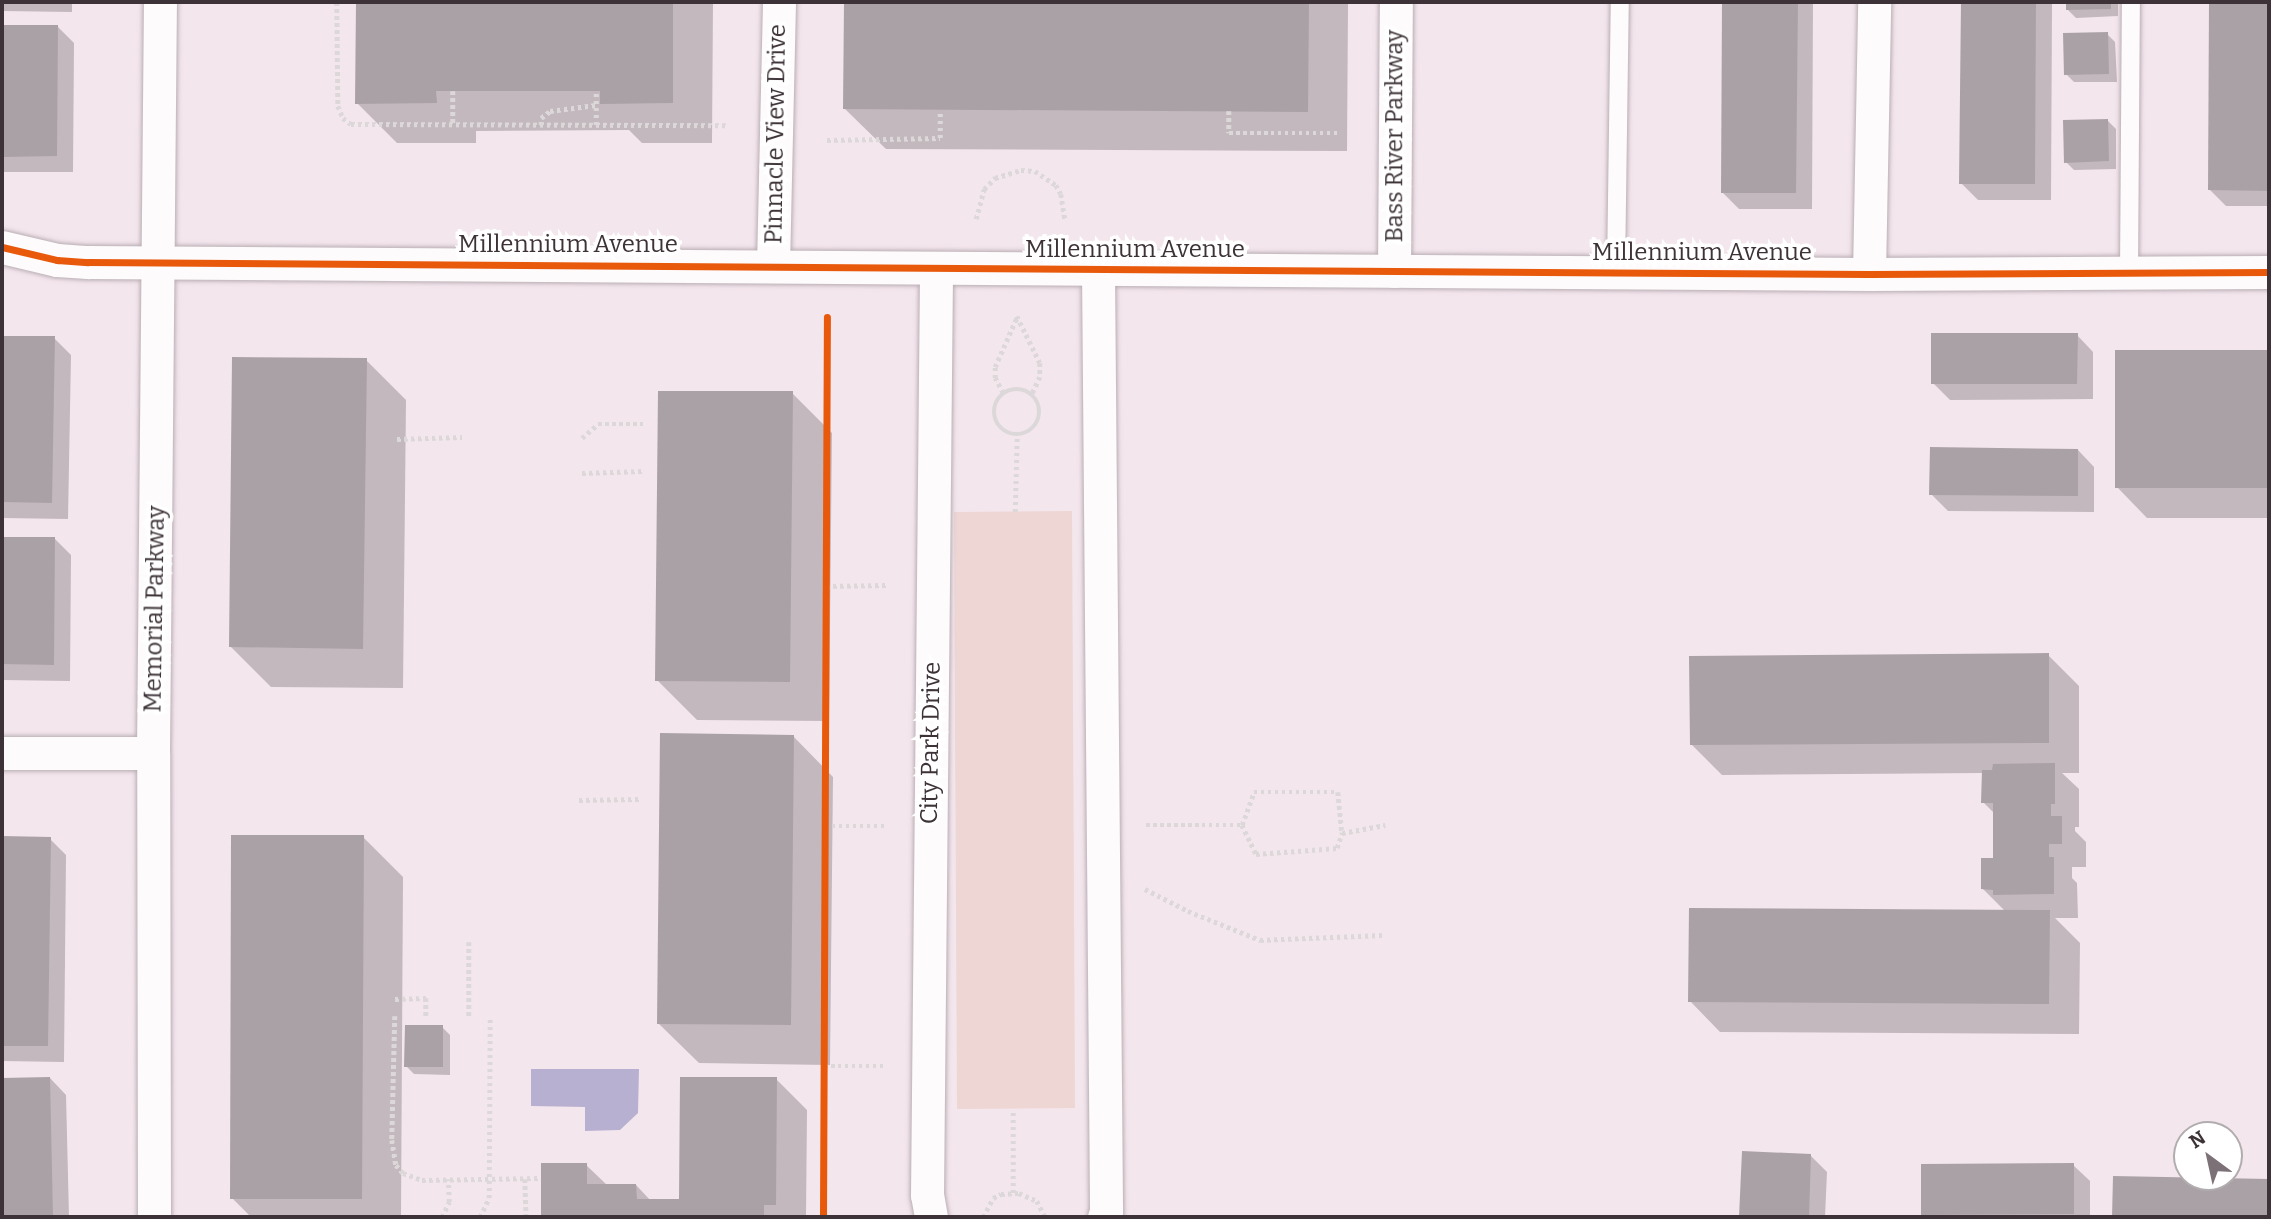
<!DOCTYPE html>
<html>
<head>
<meta charset="utf-8">
<style>
	body { margin:0 }
	#map { position:relative; width:2271px; height:1219px; overflow:hidden; background:#f4e6ed; font-family:Bitter,serif }
	div>[style] { position:absolute }
	[style*='--x'] { left:calc(var(--x)*1px); top:calc(var(--y)*1px); width:calc(var(--w)*1px); rotate:calc(var(--a)*1deg) }
	.green>* { inset:0; background:#edd6d3 }
	.water>* { inset:0; background:#b8b0d0 }
	.shadow>* { inset:0; background:#0003 }
	.building>* { inset:0; background:#aaa1a7 }
	.path>* { height:4.5px; margin-top:-2.25px; transform-origin:0; background:repeating-linear-gradient(90deg,#dcd8da 0 3.5px,transparent 0 7px) }
	.path>.ring { margin:-2.25px; padding:0; box-sizing:content-box; background:none; border:4.5px solid #dcd8da; border-radius:50% }
	.roads { filter:drop-shadow(0 0 2px #b9aeb4) drop-shadow(0 0 2px #b9aeb4) }
	.lane>* { height:18px; margin:-9px; padding:0 9px; transform-origin:9px; border-radius:9px; background:#fdfbfc }
	.street>* { height:33px; margin:-16.5px; padding:0 16.5px; transform-origin:16.5px; border-radius:16.5px; background:#fdfbfc }
	.cycleway>* { height:7px; margin:-3.5px; padding:0 3.5px; transform-origin:3.5px; border-radius:3.5px; background:#e8590c }
	span { translate:-50% -50%; white-space:nowrap; text-align:center; line-height:1.15; -webkit-text-stroke:7px #fff; paint-order:stroke }
	.street-label { font-size:24px; color:#3c3237 }
	.frame { position:absolute; inset:0; border:4px solid #3c3237; pointer-events:none }
	.north { position:absolute; left:2173px; top:1121px; width:70px; height:70px; box-sizing:border-box; background:#fff; border:2px solid #b1adaf; border-radius:50%; rotate:327deg; font-size:19px; font-weight:700; line-height:28px; text-align:center; color:#3c3237 }
	.north::after { content:''; display:block; margin:auto; width:24px; height:32px; background:#7c7177; clip-path:polygon(50% 0,100% 100%,50% 72%,0 100%) }
</style>
</head>
<body>
<div id="map">
	<div class="green">
		<i style="clip-path:polygon(1072px 511px,1075px 1108px,957px 1109px,954px 512px)"></i>
	</div>
	<div class="water">
		<i style="clip-path:polygon(531px 1069px,639px 1069px,638px 1113px,620px 1130px,585px 1131px,585px 1107px,531px 1106px)"></i>
	</div>
	<div class="shadow">
		<i style="clip-path:polygon(2px 2px,72px 2px,72px 12px,2px 11px)"></i>
		<i style="clip-path:polygon(357px 2px,713px 2px,712px 143px,642px 143px,629px 130px,476px 131px,476px 143px,397px 143px,357px 103px)"></i>
		<i style="clip-path:polygon(846px 2px,1346px 2px,1348px 4px,1347px 151px,886px 149px,845px 109px)"></i>
		<i style="clip-path:polygon(1724px 2px,1813px 2px,1812px 209px,1739px 209px,1722px 192px)"></i>
		<i style="clip-path:polygon(1962px 2px,2052px 2px,2051px 200px,1978px 200px,1961px 183px)"></i>
		<i style="clip-path:polygon(2068px 2px,2118px 2px,2118px 16px,2076px 18px,2068px 10px)"></i>
		<i style="clip-path:polygon(2211px 2px,2269px 2px,2269px 206px,2226px 206px,2210px 190px)"></i>
		<i style="clip-path:polygon(2px 26px,57px 26px,74px 43px,73px 172px,2px 172px)"></i>
		<i style="clip-path:polygon(2107px 34px,2115px 42px,2117px 82px,2074px 82px,2066px 74px)"></i>
		<i style="clip-path:polygon(2108px 121px,2116px 129px,2116px 169px,2074px 170px,2066px 162px)"></i>
		<i style="clip-path:polygon(2077px 335px,2093px 352px,2093px 399px,1950px 400px,1933px 383px)"></i>
		<i style="clip-path:polygon(2px 337px,54px 338px,71px 355px,68px 519px,2px 518px)"></i>
		<i style="clip-path:polygon(2117px 352px,2269px 352px,2269px 518px,2147px 518px,2117px 487px)"></i>
		<i style="clip-path:polygon(366px 360px,406px 400px,403px 688px,271px 687px,231px 647px)"></i>
		<i style="clip-path:polygon(792px 393px,832px 433px,829px 721px,697px 720px,657px 680px)"></i>
		<i style="clip-path:polygon(2078px 450px,2094px 467px,2094px 512px,1948px 511px,1931px 494px)"></i>
		<i style="clip-path:polygon(2px 538px,55px 539px,71px 555px,70px 681px,2px 680px)"></i>
		<i style="clip-path:polygon(2048px 655px,2079px 686px,2079px 773px,2062px 773px,2079px 789px,2079px 827px,2075px 827px,2075px 831px,2086px 842px,2086px 867px,2072px 867px,2072px 878px,2077px 883px,2078px 918px,2055px 918px,2080px 943px,2079px 1034px,1720px 1032px,1690px 1001px,2006px 912px,1983px 889px,1995px 859px,1995px 814px,1983px 802px,1984px 773px,1722px 775px,1691px 744px)"></i>
		<i style="clip-path:polygon(793px 736px,833px 777px,830px 1065px,699px 1063px,658px 1023px)"></i>
		<i style="clip-path:polygon(363px 837px,403px 877px,401px 1217px,251px 1217px,232px 1198px)"></i>
		<i style="clip-path:polygon(2px 838px,50px 839px,66px 855px,64px 1062px,2px 1061px)"></i>
		<i style="clip-path:polygon(442px 1027px,450px 1035px,450px 1075px,414px 1074px,406px 1066px)"></i>
		<i style="clip-path:polygon(50px 1078px,66px 1095px,69px 1217px,2px 1217px,2px 1079px)"></i>
		<i style="clip-path:polygon(776px 1079px,807px 1110px,806px 1217px,543px 1217px,543px 1165px,586px 1165px,607px 1185px,636px 1185px,651px 1201px,681px 1200px)"></i>
		<i style="clip-path:polygon(1744px 1153px,1810px 1155px,1827px 1172px,1825px 1217px,1741px 1217px)"></i>
		<i style="clip-path:polygon(2073px 1165px,2090px 1181px,2090px 1217px,1925px 1217px,1923px 1214px)"></i>
		<i style="clip-path:polygon(2115px 1178px,2269px 1181px,2269px 1217px,2114px 1217px)"></i>
	</div>
	<div class="building">
		<i style="clip-path:polygon(356px 2px,673px 2px,673px 103px,600px 104px,600px 91px,436px 91px,437px 103px,355px 104px)"></i>
		<i style="clip-path:polygon(844px 2px,1309px 2px,1308px 112px,843px 109px)"></i>
		<i style="clip-path:polygon(1722px 2px,1798px 2px,1796px 193px,1721px 193px)"></i>
		<i style="clip-path:polygon(1961px 2px,2036px 2px,2035px 184px,1959px 184px)"></i>
		<i style="clip-path:polygon(2066px 2px,2111px 2px,2111px 9px,2066px 10px)"></i>
		<i style="clip-path:polygon(2209px 2px,2269px 2px,2269px 191px,2208px 190px)"></i>
		<i style="clip-path:polygon(2px 25px,58px 25px,57px 156px,2px 157px)"></i>
		<i style="clip-path:polygon(2108px 32px,2109px 74px,2064px 75px,2063px 33px)"></i>
		<i style="clip-path:polygon(2108px 119px,2109px 161px,2064px 163px,2063px 120px)"></i>
		<i style="clip-path:polygon(1931px 333px,2078px 333px,2077px 384px,1931px 384px)"></i>
		<i style="clip-path:polygon(2px 336px,55px 336px,52px 503px,2px 502px)"></i>
		<i style="clip-path:polygon(2115px 350px,2269px 350px,2269px 488px,2115px 488px)"></i>
		<i style="clip-path:polygon(232px 357px,367px 358px,363px 649px,229px 647px)"></i>
		<i style="clip-path:polygon(658px 391px,793px 391px,790px 682px,655px 681px)"></i>
		<i style="clip-path:polygon(1930px 447px,2078px 449px,2078px 496px,1929px 495px)"></i>
		<i style="clip-path:polygon(2px 537px,55px 537px,54px 665px,2px 664px)"></i>
		<i style="clip-path:polygon(2049px 653px,2049px 743px,1690px 745px,1689px 656px)"></i>
		<i style="clip-path:polygon(660px 733px,794px 735px,791px 1025px,657px 1024px)"></i>
		<i style="clip-path:polygon(2055px 763px,2055px 804px,2051px 804px,2051px 816px,2062px 816px,2062px 844px,2049px 844px,2049px 857px,2054px 857px,2054px 894px,1993px 895px,1993px 890px,1981px 889px,1981px 858px,1993px 858px,1993px 803px,1981px 803px,1982px 770px,1992px 770px,1993px 764px)"></i>
		<i style="clip-path:polygon(231px 835px,364px 835px,362px 1199px,230px 1199px)"></i>
		<i style="clip-path:polygon(2px 836px,51px 837px,48px 1046px,2px 1046px)"></i>
		<i style="clip-path:polygon(1689px 908px,2050px 910px,2049px 1004px,1688px 1002px)"></i>
		<i style="clip-path:polygon(405px 1025px,443px 1025px,443px 1067px,404px 1067px)"></i>
		<i style="clip-path:polygon(50px 1077px,53px 1217px,2px 1217px,2px 1078px)"></i>
		<i style="clip-path:polygon(680px 1077px,777px 1077px,776px 1205px,764px 1205px,764px 1217px,541px 1217px,541px 1163px,587px 1163px,587px 1184px,636px 1184px,637px 1199px,679px 1199px)"></i>
		<i style="clip-path:polygon(1742px 1151px,1811px 1154px,1809px 1217px,1739px 1217px)"></i>
		<i style="clip-path:polygon(2074px 1163px,2074px 1214px,1921px 1215px,1921px 1164px)"></i>
		<i style="clip-path:polygon(2113px 1176px,2269px 1179px,2269px 1217px,2112px 1217px)"></i>
	</div>
	<div class="path">
		<i style="--x:337;--y:2;--w:104;--a:89.4"></i>
		<i style="--x:338;--y:106;--w:13;--a:67"></i>
		<i style="--x:343;--y:118;--w:10;--a:37"></i>
		<i style="--x:351;--y:124;--w:375;--a:0.2"></i>
		<i style="--x:453;--y:91;--w:34;--a:90"></i>
		<i style="--x:1229;--y:111;--w:22;--a:90"></i>
		<i style="--x:1229;--y:133;--w:108;--a:0"></i>
		<i style="--x:541;--y:125;--w:7;--a:-90"></i>
		<i style="--x:541;--y:118;--w:11;--a:-38"></i>
		<i style="--x:550;--y:111;--w:46;--a:-7.4"></i>
		<i style="--x:596;--y:125;--w:34;--a:-90"></i>
		<i style="--x:827;--y:140;--w:113;--a:-1"></i>
		<i style="--x:940;--y:138;--w:28;--a:-90"></i>
		<i style="--x:976;--y:219;--w:31;--a:-75"></i>
		<i style="--x:984;--y:189;--w:16;--a:-45"></i>
		<i style="--x:995;--y:178;--w:27;--a:-17"></i>
		<i style="--x:1021;--y:170;--w:14;--a:4"></i>
		<i style="--x:1035;--y:171;--w:25;--a:34"></i>
		<i style="--x:1056;--y:185;--w:10;--a:61"></i>
		<i style="--x:1061;--y:194;--w:25;--a:81"></i>
		<i style="--x:1017;--y:316;--w:52;--a:63.9"></i>
		<i style="--x:1040;--y:363;--w:14;--a:90"></i>
		<i style="--x:1040;--y:377;--w:19;--a:115"></i>
		<i class="ring" style="left:994px;top:389px;width:41.5px;height:41.5px"></i>
		<i style="--x:1003;--y:393;--w:17;--a:-118"></i>
		<i style="--x:995;--y:378;--w:11;--a:-90"></i>
		<i style="--x:995;--y:367;--w:55;--a:-66.3"></i>
		<i style="--x:582;--y:438;--w:21;--a:-41"></i>
		<i style="--x:598;--y:424;--w:45;--a:0"></i>
		<i style="--x:397;--y:439;--w:65;--a:-1.8"></i>
		<i style="--x:582;--y:473;--w:61;--a:-1.9"></i>
		<i style="--x:1015;--y:512;--w:76;--a:-88.5"></i>
		<i style="--x:826;--y:586;--w:61;--a:-0.9"></i>
		<i style="--x:579;--y:800;--w:60;--a:-1"></i>
		<i style="--x:1146;--y:825;--w:96;--a:0"></i>
		<i style="--x:1242;--y:825;--w:35;--a:-70"></i>
		<i style="--x:1254;--y:792;--w:84;--a:0"></i>
		<i style="--x:1338;--y:792;--w:41;--a:84.4"></i>
		<i style="--x:1342;--y:833;--w:44;--a:-10.5"></i>
		<i style="--x:1242;--y:825;--w:32;--a:64"></i>
		<i style="--x:1256;--y:854;--w:81;--a:-4.2"></i>
		<i style="--x:1337;--y:848;--w:16;--a:-72"></i>
		<i style="--x:825;--y:826;--w:61;--a:0"></i>
		<i style="--x:1145;--y:889;--w:48;--a:27.1"></i>
		<i style="--x:1188;--y:911;--w:78;--a:21.9"></i>
		<i style="--x:1260;--y:940;--w:123;--a:-2.3"></i>
		<i style="--x:469;--y:942;--w:74;--a:90"></i>
		<i style="--x:395;--y:999;--w:31;--a:-2"></i>
		<i style="--x:426;--y:998;--w:18;--a:90"></i>
		<i style="--x:395;--y:1016;--w:124;--a:91.4"></i>
		<i style="--x:392;--y:1140;--w:25;--a:81"></i>
		<i style="--x:396;--y:1165;--w:11;--a:49"></i>
		<i style="--x:403;--y:1173;--w:20;--a:20"></i>
		<i style="--x:422;--y:1180;--w:119;--a:-1"></i>
		<i style="--x:824;--y:1066;--w:61;--a:0"></i>
		<i style="--x:525;--y:1179;--w:38;--a:88"></i>
		<i style="--x:1013;--y:1193;--w:84;--a:-90"></i>
		<i style="--x:442;--y:1217;--w:17;--a:-65"></i>
		<i style="--x:449;--y:1202;--w:23;--a:-92"></i>
		<i style="--x:480;--y:1217;--w:21;--a:-65"></i>
		<i style="--x:489;--y:1198;--w:182;--a:-89.7"></i>
		<i style="--x:983;--y:1217;--w:21;--a:-62"></i>
		<i style="--x:993;--y:1198;--w:9;--a:-27"></i>
		<i style="--x:1001;--y:1194;--w:18;--a:-3"></i>
		<i style="--x:1019;--y:1193;--w:20;--a:24"></i>
		<i style="--x:1037;--y:1201;--w:18;--a:63"></i>
	</div>
	<div class="roads">
		<div class="lane">
			<i style="--x:1616;--y:272;--w:270;--a:-89.2"></i>
			<i style="--x:2129;--y:273;--w:271;--a:-89.6"></i>
		</div>
		<div class="street">
			<i style="--x:2;--y:247;--w:57;--a:13.3"></i>
			<i style="--x:57;--y:260;--w:31;--a:4"></i>
			<i style="--x:88;--y:262;--w:1781;--a:0.39"></i>
			<i style="--x:1869;--y:274;--w:400;--a:-0.3"></i>
			<i style="--x:773;--y:266;--w:264;--a:-88.7"></i>
			<i style="--x:1098;--y:269;--w:943;--a:89.51"></i>
			<i style="--x:1106;--y:1212;--w:5;--a:112"></i>
			<i style="--x:1394;--y:271;--w:269;--a:-89.6"></i>
			<i style="--x:1869;--y:274;--w:272;--a:-88.9"></i>
			<i style="--x:2;--y:753;--w:151;--a:0"></i>
			<i style="--x:154;--y:1217;--w:464;--a:-90.1"></i>
			<i style="--x:153;--y:753;--w:751;--a:-89.47"></i>
			<i style="--x:931;--y:1217;--w:22;--a:-100"></i>
			<i style="--x:927;--y:1195;--w:927;--a:-89.44"></i>
		</div>
	</div>
	<div class="cycleway">
		<i style="--x:2;--y:247;--w:57;--a:13.3"></i>
		<i style="--x:57;--y:260;--w:31;--a:4"></i>
		<i style="--x:88;--y:262;--w:1781;--a:0.39"></i>
		<i style="--x:1869;--y:274;--w:400;--a:-0.3"></i>
		<i style="--x:823;--y:1217;--w:900;--a:-89.75"></i>
	</div>
	<div class="street-label">
		<span style="left:776px;top:134px;rotate:-89deg">Pinnacle View Drive</span>
		<span style="left:1395px;top:136px;rotate:-90deg">Bass River Parkway</span>
		<span style="left:568px;top:245px">Millennium Avenue</span>
		<span style="left:1135px;top:250px">Millennium Avenue</span>
		<span style="left:1702px;top:253px">Millennium Avenue</span>
		<span style="left:155px;top:609px;rotate:-89deg">Memorial Parkway</span>
		<span style="left:931px;top:743px;rotate:-89deg">City Park Drive</span>
	</div>
	<div class="frame"></div>
	<div class="north">N</div>
</div>
</body>
</html>
